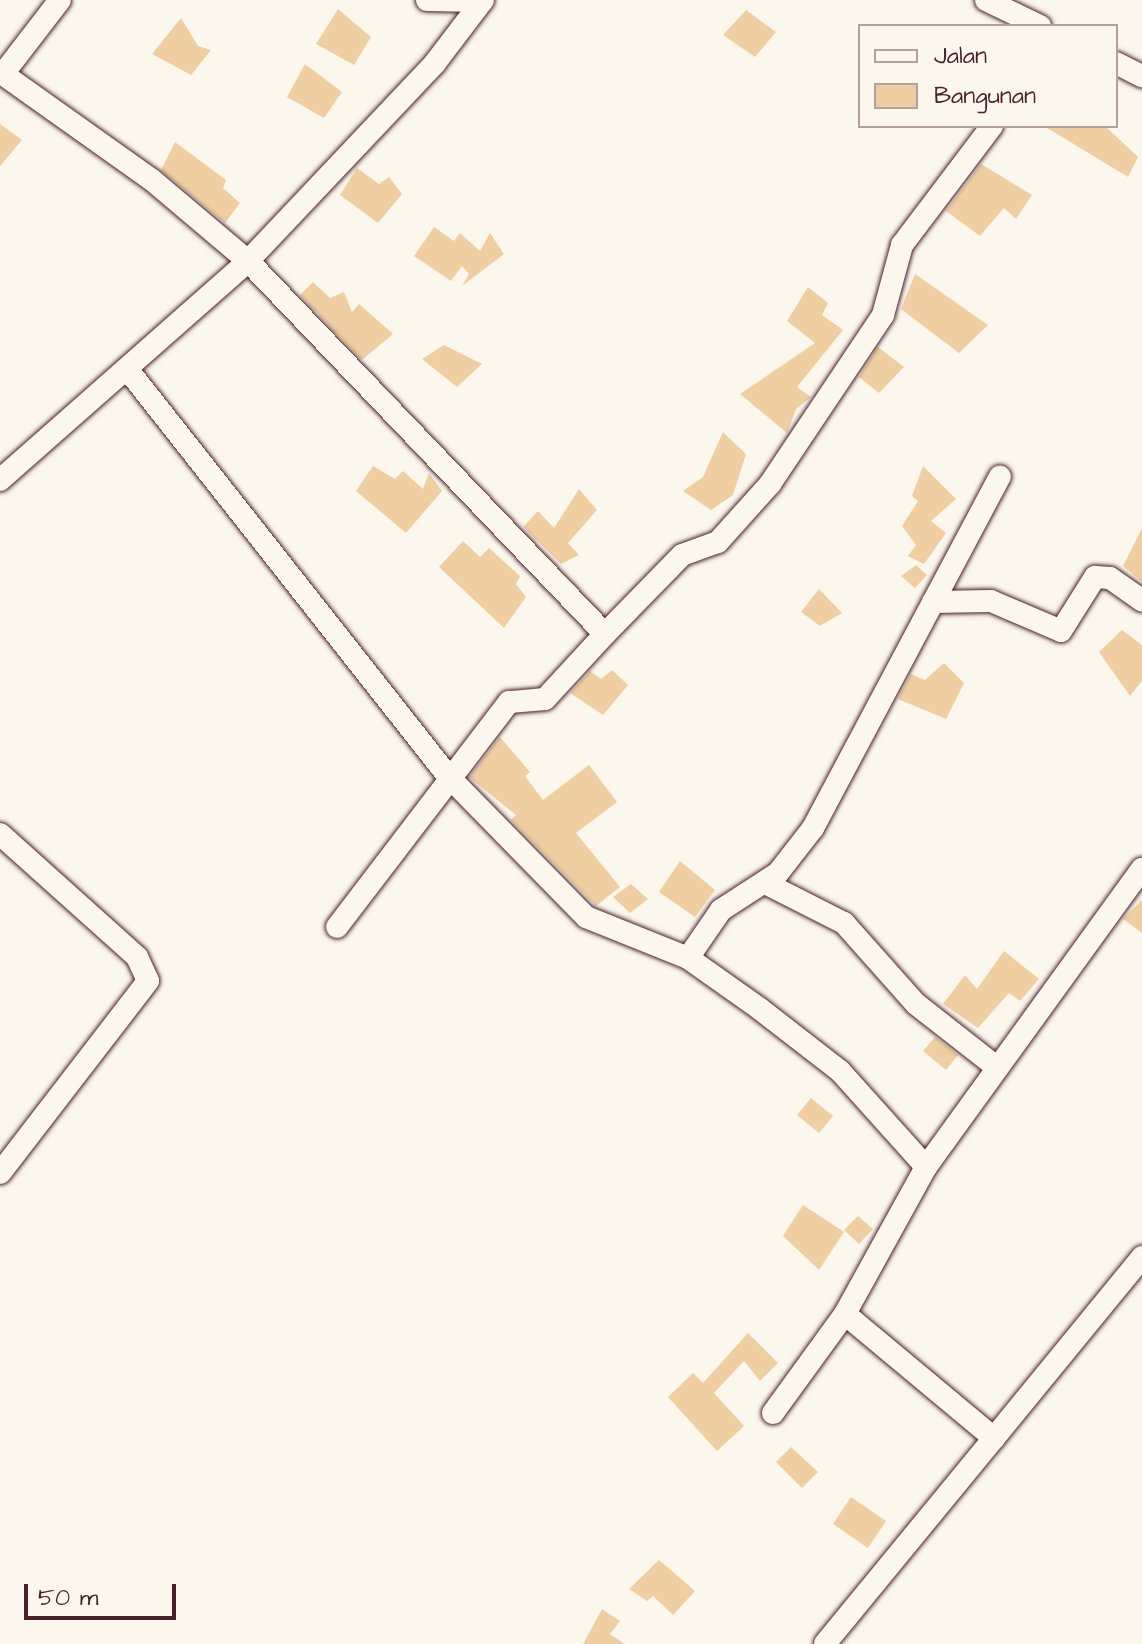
<!DOCTYPE html>
<html>
<head>
<meta charset="utf-8">
<style>
	body { margin:0 }
	#map { position:relative; width:1142px; height:1644px; overflow:hidden; background:#fbf7ec; font-family:"Architects Daughter",sans-serif }
	div>[style] { position:absolute }
	[style*='--x'] { left:calc(var(--x)*1px); top:calc(var(--y)*1px); width:calc(var(--w)*1px); rotate:calc(var(--a)*1deg) }
	.building>* { inset:0; background:#efcfa1 }
	.roads { filter:drop-shadow(0 0 2px #4a1f2b) drop-shadow(0 0 2px #4a1f2b) }
	.minor>* { height:22px; margin:-11px; padding:0 11px; transform-origin:11px; border-radius:11px; background:#fbf7ec }
	span { translate:-50% -50%; white-space:nowrap; text-align:center; line-height:1.15; -webkit-text-stroke:6px #fbf7ec; paint-order:stroke }
	.legend { position:absolute; left:858px; top:24px; width:260px; height:104px; box-sizing:border-box; background:#fbf7ec; border:2px solid #b4a19f; margin:0; padding:10px 14px; list-style:none; font-size:24px; color:#4a1f2b }
	.legend li { display:flex; align-items:center; gap:16px; height:40px }
	.legend b { width:40px; border:2px solid #b4a19f }
	.scale { position:absolute; left:24px; top:1584px; width:152px; height:36px; box-sizing:border-box; border:4px solid #4a1f2b; border-top:0; padding-left:10px; font-size:24px; line-height:28px; white-space:nowrap; color:#4a1f2b; -webkit-text-stroke:6px #fbf7ec; paint-order:stroke }
</style>
</head>
<body>
<div id="map">
	<div class="building">
		<i style="clip-path:polygon(338px 9px,371px 37px,354px 65px,316px 44px)"></i>
		<i style="clip-path:polygon(746px 10px,776px 32px,755px 57px,723px 35px)"></i>
		<i style="clip-path:polygon(181px 18px,198px 46px,211px 50px,191px 75px,152px 54px)"></i>
		<i style="clip-path:polygon(305px 64px,342px 92px,324px 118px,287px 97px)"></i>
		<i style="clip-path:polygon(0 124px,22px 140px,0 166px)"></i>
		<i style="clip-path:polygon(1044px 126px,1105px 126px,1138px 157px,1128px 177px)"></i>
		<i style="clip-path:polygon(175px 142px,226px 180px,223px 188px,240px 203px,225px 223px,161px 170px)"></i>
		<i style="clip-path:polygon(981px 164px,1032px 195px,1016px 219px,1004px 208px,980px 236px,946px 211px)"></i>
		<i style="clip-path:polygon(357px 168px,379px 184px,389px 177px,402px 194px,378px 223px,340px 195px)"></i>
		<i style="clip-path:polygon(434px 227px,454px 241px,460px 233px,480px 251px,490px 233px,504px 254px,462px 286px,469px 274px,462px 266px,451px 281px,414px 256px)"></i>
		<i style="clip-path:polygon(915px 274px,988px 325px,959px 353px,901px 309px)"></i>
		<i style="clip-path:polygon(313px 282px,330px 298px,344px 292px,352px 312px,359px 304px,393px 334px,362px 360px,300px 295px)"></i>
		<i style="clip-path:polygon(808px 287px,828px 303px,822px 315px,843px 330px,797px 387px,811px 397px,796px 409px,787px 433px,740px 394px,815px 343px,787px 321px)"></i>
		<i style="clip-path:polygon(444px 345px,482px 364px,457px 387px,422px 359px)"></i>
		<i style="clip-path:polygon(878px 347px,904px 367px,879px 393px,859px 377px)"></i>
		<i style="clip-path:polygon(723px 432px,746px 454px,733px 495px,711px 510px,683px 491px,703px 477px)"></i>
		<i style="clip-path:polygon(373px 466px,395px 479px,403px 471px,423px 489px,429px 473px,442px 491px,406px 533px,356px 491px)"></i>
		<i style="clip-path:polygon(923px 466px,956px 499px,931px 521px,946px 533px,924px 564px,908px 556px,916px 545px,902px 526px,918px 501px,912px 496px)"></i>
		<i style="clip-path:polygon(579px 489px,597px 510px,568px 543px,579px 555px,561px 564px,523px 527px,538px 511px,554px 528px)"></i>
		<i style="clip-path:polygon(1142px 528px,1142px 582px,1123px 566px)"></i>
		<i style="clip-path:polygon(463px 541px,480px 557px,489px 548px,520px 576px,516px 584px,526px 597px,504px 628px,439px 567px)"></i>
		<i style="clip-path:polygon(916px 565px,927px 575px,915px 588px,901px 576px)"></i>
		<i style="clip-path:polygon(819px 589px,842px 613px,820px 626px,801px 612px)"></i>
		<i style="clip-path:polygon(1122px 630px,1142px 645px,1142px 681px,1130px 696px,1099px 652px)"></i>
		<i style="clip-path:polygon(944px 663px,964px 683px,946px 719px,898px 699px,911px 674px,925px 680px)"></i>
		<i style="clip-path:polygon(612px 670px,628px 685px,603px 715px,570px 693px,590px 671px,601px 679px)"></i>
		<i style="clip-path:polygon(500px 737px,530px 772px,525px 776px,543px 800px,589px 765px,617px 802px,576px 833px,620px 887px,596px 906px,511px 820px,516px 815px,469px 777px)"></i>
		<i style="clip-path:polygon(680px 861px,715px 890px,695px 917px,659px 892px)"></i>
		<i style="clip-path:polygon(631px 884px,648px 899px,630px 913px,613px 897px)"></i>
		<i style="clip-path:polygon(1142px 900px,1142px 933px,1123px 919px)"></i>
		<i style="clip-path:polygon(1004px 951px,1039px 979px,1020px 1001px,1009px 993px,978px 1028px,943px 1004px,965px 975px,977px 989px)"></i>
		<i style="clip-path:polygon(935px 1037px,958px 1055px,946px 1070px,923px 1051px)"></i>
		<i style="clip-path:polygon(811px 1098px,833px 1116px,819px 1133px,797px 1115px)"></i>
		<i style="clip-path:polygon(803px 1205px,844px 1232px,819px 1270px,783px 1236px)"></i>
		<i style="clip-path:polygon(858px 1216px,873px 1229px,859px 1244px,844px 1230px)"></i>
		<i style="clip-path:polygon(748px 1333px,778px 1363px,760px 1381px,744px 1361px,714px 1393px,744px 1426px,717px 1451px,668px 1397px,693px 1373px,703px 1383px)"></i>
		<i style="clip-path:polygon(791px 1447px,818px 1472px,802px 1488px,776px 1462px)"></i>
		<i style="clip-path:polygon(851px 1497px,886px 1521px,868px 1548px,833px 1524px)"></i>
		<i style="clip-path:polygon(659px 1560px,695px 1591px,673px 1615px,653px 1596px,647px 1601px,629px 1589px)"></i>
		<i style="clip-path:polygon(602px 1609px,620px 1621px,610px 1634px,625px 1644px,583px 1644px)"></i>
	</div>
	<div class="roads">
		<div class="minor">
			<i style="--x:427;--y:0;--w:55;--a:1"></i>
			<i style="--x:986;--y:0;--w:60;--a:25.7"></i>
			<i style="--x:1116;--y:63;--w:29;--a:27"></i>
			<i style="--x:0;--y:72;--w:186;--a:35.4"></i>
			<i style="--x:152;--y:180;--w:126;--a:40.2"></i>
			<i style="--x:248;--y:261;--w:516;--a:46.26"></i>
			<i style="--x:605;--y:634;--w:88;--a:132.7"></i>
			<i style="--x:545;--y:699;--w:36;--a:175"></i>
			<i style="--x:509;--y:702;--w:283;--a:127.4"></i>
			<i style="--x:3;--y:74;--w:93;--a:-52.4"></i>
			<i style="--x:128;--y:370;--w:517;--a:51.76"></i>
			<i style="--x:448;--y:776;--w:197;--a:45.6"></i>
			<i style="--x:586;--y:917;--w:110;--a:21.9"></i>
			<i style="--x:688;--y:958;--w:88;--a:35.3"></i>
			<i style="--x:760;--y:1009;--w:101;--a:37.8"></i>
			<i style="--x:840;--y:1071;--w:129;--a:48.1"></i>
			<i style="--x:926;--y:1167;--w:168;--a:118.9"></i>
			<i style="--x:845;--y:1314;--w:194;--a:39.8"></i>
			<i style="--x:994;--y:1438;--w:266;--a:129.4"></i>
			<i style="--x:0;--y:480;--w:331;--a:-41.4"></i>
			<i style="--x:248;--y:261;--w:272;--a:-46.6"></i>
			<i style="--x:435;--y:63;--w:79;--a:-52.7"></i>
			<i style="--x:933;--y:602;--w:58;--a:-1"></i>
			<i style="--x:991;--y:601;--w:76;--a:23.2"></i>
			<i style="--x:1061;--y:631;--w:64;--a:-57.8"></i>
			<i style="--x:1095;--y:577;--w:15;--a:4"></i>
			<i style="--x:1110;--y:578;--w:39;--a:35"></i>
			<i style="--x:605;--y:634;--w:110;--a:-45.7"></i>
			<i style="--x:682;--y:555;--w:38;--a:-20"></i>
			<i style="--x:718;--y:542;--w:78;--a:-48.1"></i>
			<i style="--x:770;--y:484;--w:203;--a:-56.2"></i>
			<i style="--x:883;--y:315;--w:73;--a:-74.8"></i>
			<i style="--x:902;--y:245;--w:149;--a:-52.9"></i>
			<i style="--x:0;--y:834;--w:184;--a:41.9"></i>
			<i style="--x:137;--y:957;--w:26;--a:65"></i>
			<i style="--x:148;--y:981;--w:242;--a:127.6"></i>
			<i style="--x:765;--y:883;--w:89;--a:26.9"></i>
			<i style="--x:844;--y:923;--w:108;--a:48.4"></i>
			<i style="--x:916;--y:1004;--w:100;--a:38.1"></i>
			<i style="--x:688;--y:958;--w:58;--a:-55.5"></i>
			<i style="--x:721;--y:910;--w:68;--a:-33"></i>
			<i style="--x:778;--y:873;--w:57;--a:-52.1"></i>
			<i style="--x:813;--y:828;--w:398;--a:-62"></i>
			<i style="--x:926;--y:1167;--w:368;--a:-54.1"></i>
			<i style="--x:773;--y:1413;--w:122;--a:-54"></i>
			<i style="--x:994;--y:1438;--w:234;--a:-50.7"></i>
		</div>
	</div>
	<ul class="legend">
	<li><b style="height:10px;background:#fbf7ec"></b>Jalan</li>
	<li><b style="height:22px;background:#efcfa1"></b>Bangunan</li>
	</ul>
	<div class="scale">50 m</div>
</div>
</body>
</html>
